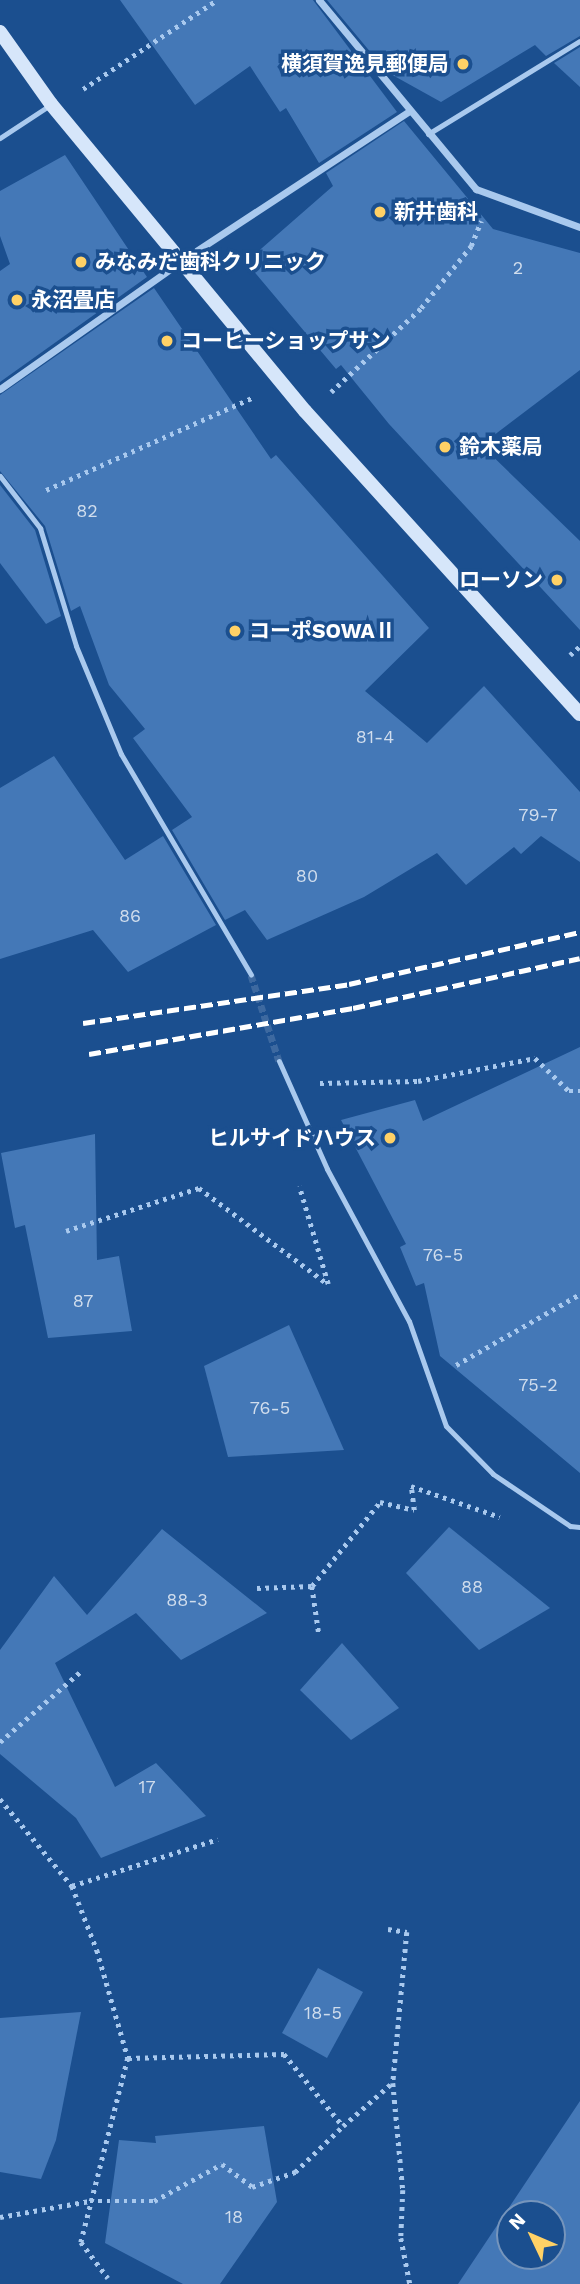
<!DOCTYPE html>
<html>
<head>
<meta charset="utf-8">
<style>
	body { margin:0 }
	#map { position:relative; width:580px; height:2284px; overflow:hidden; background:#1b4f8f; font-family:"Work Sans","Noto Sans JP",sans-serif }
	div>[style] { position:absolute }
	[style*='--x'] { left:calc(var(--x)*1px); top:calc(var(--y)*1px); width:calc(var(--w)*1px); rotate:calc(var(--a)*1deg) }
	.building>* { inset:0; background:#4478b7 }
	.street-tunnel>* { height:7px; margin-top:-3.5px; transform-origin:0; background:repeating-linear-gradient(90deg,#3d69a0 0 7px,transparent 0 10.5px) }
	.path>* { height:4.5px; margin-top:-2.25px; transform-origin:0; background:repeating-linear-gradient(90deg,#a9c9ee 0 3.5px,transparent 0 8.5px) }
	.lane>* { height:5px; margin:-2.5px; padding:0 2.5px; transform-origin:2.5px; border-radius:2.5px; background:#a9c9ee }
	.street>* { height:7px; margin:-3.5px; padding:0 3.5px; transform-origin:3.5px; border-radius:3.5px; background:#a9c9ee }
	.secondary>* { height:14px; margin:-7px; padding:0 7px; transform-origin:7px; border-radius:7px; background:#d6e6fa }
	.rail>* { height:5px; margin-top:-2.5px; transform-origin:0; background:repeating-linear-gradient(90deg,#fff 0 12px,transparent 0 17px) }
	.dots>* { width:19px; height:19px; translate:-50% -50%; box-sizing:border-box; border:4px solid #1b4f8f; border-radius:50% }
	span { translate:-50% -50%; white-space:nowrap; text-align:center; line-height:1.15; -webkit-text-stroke:7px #1b4f8f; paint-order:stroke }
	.number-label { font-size:18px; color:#d0dded }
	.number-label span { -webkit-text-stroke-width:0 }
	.poi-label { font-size:21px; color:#fff; font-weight:700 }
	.right { translate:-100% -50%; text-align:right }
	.left { translate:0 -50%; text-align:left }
	.north { position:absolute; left:496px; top:2200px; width:70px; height:70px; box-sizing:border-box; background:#1b4f8f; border:2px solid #7695bc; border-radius:50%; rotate:314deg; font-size:19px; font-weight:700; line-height:28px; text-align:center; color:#fff }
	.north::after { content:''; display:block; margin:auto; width:24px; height:32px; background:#ffd166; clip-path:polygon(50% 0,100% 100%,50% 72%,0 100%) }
</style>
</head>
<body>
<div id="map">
	<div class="building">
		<i style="clip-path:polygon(120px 0,313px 0,397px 112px,319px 163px,286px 108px,280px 112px,250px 66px,195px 105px)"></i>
		<i style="clip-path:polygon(327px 0,580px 0,580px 36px,546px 56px,535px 45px,441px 102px,387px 72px)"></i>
		<i style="clip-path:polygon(580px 47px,580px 87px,554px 63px)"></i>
		<i style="clip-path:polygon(404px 121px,493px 229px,580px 253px,580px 370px,481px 445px,580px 541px,580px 630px,389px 424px,341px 365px,336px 369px,246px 262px,333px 186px,326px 173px)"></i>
		<i style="clip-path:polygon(65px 155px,147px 277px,0 382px,0 271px,10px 264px,0 236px,0 191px)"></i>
		<i style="clip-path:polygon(154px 288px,271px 459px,276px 455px,429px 628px,365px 691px,427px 743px,484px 686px,580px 792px,580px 862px,541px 836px,521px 854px,514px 847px,466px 885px,437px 853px,364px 897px,267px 940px,245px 910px,225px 920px,172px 830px,192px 817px,133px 738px,145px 729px,109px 685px,80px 606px,71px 611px,45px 526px,0 471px,0 395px)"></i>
		<i style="clip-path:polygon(0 485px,35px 530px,61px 616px,46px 624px,0 563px)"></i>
		<i style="clip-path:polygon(54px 756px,125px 860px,163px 836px,216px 925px,128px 972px,93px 930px,0 959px,0 788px)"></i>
		<i style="clip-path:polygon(580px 1047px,580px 1473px,440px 1356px,424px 1283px,416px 1286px,400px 1247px,406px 1244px,341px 1120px,415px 1100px,423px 1121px)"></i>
		<i style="clip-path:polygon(95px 1134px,97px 1260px,119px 1256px,132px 1331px,48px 1338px,25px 1225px,15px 1228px,1px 1153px)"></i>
		<i style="clip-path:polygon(289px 1325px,344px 1450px,228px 1457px,204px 1366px)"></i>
		<i style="clip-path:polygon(449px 1527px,550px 1608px,479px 1650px,406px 1573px)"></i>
		<i style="clip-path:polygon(162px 1529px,267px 1613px,181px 1660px,136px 1613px,55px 1663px,115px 1787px,156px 1763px,206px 1816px,101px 1858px,76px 1818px,0 1754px,0 1650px,54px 1576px,87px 1615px)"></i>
		<i style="clip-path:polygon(342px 1643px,399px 1708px,351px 1740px,300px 1690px)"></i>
		<i style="clip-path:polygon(318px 1968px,363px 1992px,327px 2058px,282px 2033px)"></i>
		<i style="clip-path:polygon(81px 2012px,56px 2140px,41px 2179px,0 2172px,0 2018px)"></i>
		<i style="clip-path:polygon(evenodd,580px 2101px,580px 2284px,458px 2284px,580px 2101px,510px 2214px,552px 2214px,552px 2256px,510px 2256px,510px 2214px)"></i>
		<i style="clip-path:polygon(264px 2126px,277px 2202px,220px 2284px,183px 2284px,105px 2243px,119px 2140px,156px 2143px,155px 2136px)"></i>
	</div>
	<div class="street-tunnel">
		<i style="--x:251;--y:975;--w:90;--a:72"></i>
	</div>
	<div class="path">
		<i style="--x:83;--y:89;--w:161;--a:-33.6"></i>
		<i style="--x:331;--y:392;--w:123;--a:-43"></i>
		<i style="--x:421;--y:308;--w:80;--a:-51.1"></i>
		<i style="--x:471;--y:246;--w:27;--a:-68"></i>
		<i style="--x:46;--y:490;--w:226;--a:-24.1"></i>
		<i style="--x:570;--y:655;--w:13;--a:-42"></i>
		<i style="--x:320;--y:1083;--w:98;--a:-1.2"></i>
		<i style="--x:418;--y:1081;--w:119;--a:-11.1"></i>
		<i style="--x:535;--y:1058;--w:47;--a:44.1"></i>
		<i style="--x:569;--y:1091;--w:11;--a:0"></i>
		<i style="--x:66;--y:1231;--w:140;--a:-17.9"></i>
		<i style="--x:199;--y:1188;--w:161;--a:36.7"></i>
		<i style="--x:328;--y:1284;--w:102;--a:-106.5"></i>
		<i style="--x:456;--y:1365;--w:143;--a:-29.8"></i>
		<i style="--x:312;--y:1586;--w:49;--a:81.7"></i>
		<i style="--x:257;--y:1588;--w:55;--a:-2.1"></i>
		<i style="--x:312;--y:1586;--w:108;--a:-51"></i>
		<i style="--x:380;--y:1502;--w:35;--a:13"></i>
		<i style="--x:414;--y:1510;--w:24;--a:-97"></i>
		<i style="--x:411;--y:1486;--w:94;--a:19.2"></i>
		<i style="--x:0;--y:1742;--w:108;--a:-41.2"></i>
		<i style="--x:0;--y:1799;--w:113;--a:50.4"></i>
		<i style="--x:72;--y:1886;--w:69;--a:68.7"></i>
		<i style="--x:97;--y:1950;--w:112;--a:74"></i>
		<i style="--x:128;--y:2058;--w:190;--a:104.3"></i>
		<i style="--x:81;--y:2242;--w:45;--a:53.1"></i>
		<i style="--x:72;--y:1886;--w:153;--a:-17.8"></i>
		<i style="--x:388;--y:1929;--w:19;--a:9"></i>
		<i style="--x:407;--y:1932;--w:152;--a:95.3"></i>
		<i style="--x:393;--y:2083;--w:107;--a:84.7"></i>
		<i style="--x:403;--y:2190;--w:48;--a:92.4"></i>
		<i style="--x:401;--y:2238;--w:47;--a:78.9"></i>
		<i style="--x:128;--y:2058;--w:156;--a:-1.5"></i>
		<i style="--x:284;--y:2054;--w:93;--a:50.7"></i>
		<i style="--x:343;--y:2126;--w:65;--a:-41.3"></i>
		<i style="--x:0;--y:2217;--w:91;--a:-10.1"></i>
		<i style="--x:90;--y:2201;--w:64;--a:0"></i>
		<i style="--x:154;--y:2201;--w:77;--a:-28.6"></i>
		<i style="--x:222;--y:2164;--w:38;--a:37"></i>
		<i style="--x:252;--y:2187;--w:46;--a:-19.2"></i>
		<i style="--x:295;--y:2172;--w:66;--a:-43.8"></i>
	</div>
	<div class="lane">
		<i style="--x:428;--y:134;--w:178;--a:-31.5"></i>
		<i style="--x:0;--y:138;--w:60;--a:-33.4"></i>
		<i style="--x:0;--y:476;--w:66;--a:52.4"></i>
		<i style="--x:40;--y:528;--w:123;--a:73"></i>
		<i style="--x:76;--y:646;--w:117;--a:67.4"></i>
		<i style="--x:121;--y:754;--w:256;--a:59.5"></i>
		<i style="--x:279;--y:1061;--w:118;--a:66"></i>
		<i style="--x:327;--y:1169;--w:173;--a:61.7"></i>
		<i style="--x:409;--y:1321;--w:111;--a:70.6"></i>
		<i style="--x:446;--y:1426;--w:67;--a:45.6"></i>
		<i style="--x:493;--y:1474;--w:93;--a:34"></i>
		<i style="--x:570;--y:1526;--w:10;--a:6"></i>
	</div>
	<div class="street">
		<i style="--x:319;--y:0;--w:246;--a:50.3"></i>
		<i style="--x:476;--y:189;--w:111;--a:20.1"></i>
		<i style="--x:0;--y:389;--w:225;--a:-35.2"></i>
		<i style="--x:184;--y:259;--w:269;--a:-33.3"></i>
	</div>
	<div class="secondary">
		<i style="--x:0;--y:32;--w:88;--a:54.7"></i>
		<i style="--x:51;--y:104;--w:398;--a:50.4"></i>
		<i style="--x:305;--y:411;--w:409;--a:47.8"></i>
	</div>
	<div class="rail">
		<i style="--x:83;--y:1023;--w:269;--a:-8.3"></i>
		<i style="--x:349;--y:984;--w:237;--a:-12.7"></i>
		<i style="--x:89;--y:1054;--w:268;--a:-9.9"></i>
		<i style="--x:353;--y:1008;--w:232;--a:-12.4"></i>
	</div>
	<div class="dots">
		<i style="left:463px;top:64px;background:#ffd166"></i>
		<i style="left:380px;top:212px;background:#ffd166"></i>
		<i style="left:81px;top:262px;background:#ffd166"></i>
		<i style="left:17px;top:300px;background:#ffd166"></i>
		<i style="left:167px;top:341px;background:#ffd166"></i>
		<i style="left:445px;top:447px;background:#ffd166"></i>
		<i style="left:557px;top:580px;background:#ffd166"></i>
		<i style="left:235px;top:631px;background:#ffd166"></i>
		<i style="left:390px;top:1138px;background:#ffd166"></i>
	</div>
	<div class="number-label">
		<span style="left:518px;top:268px">2</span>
		<span style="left:87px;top:511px">82</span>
		<span style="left:375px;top:737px">81-4</span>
		<span style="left:538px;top:815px">79-7</span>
		<span style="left:307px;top:876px">80</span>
		<span style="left:130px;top:916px">86</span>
		<span style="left:443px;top:1255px">76-5</span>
		<span style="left:83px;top:1301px">87</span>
		<span style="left:538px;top:1385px">75-2</span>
		<span style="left:270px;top:1408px">76-5</span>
		<span style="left:472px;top:1587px">88</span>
		<span style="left:187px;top:1600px">88-3</span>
		<span style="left:147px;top:1787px">17</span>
		<span style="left:323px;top:2013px">18-5</span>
		<span style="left:234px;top:2217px">18</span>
	</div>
	<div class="poi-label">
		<span class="right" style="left:449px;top:64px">横須賀逸見郵便局</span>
		<span class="left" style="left:394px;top:212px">新井歯科</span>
		<span class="left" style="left:95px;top:262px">みなみだ歯科クリニック</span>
		<span class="left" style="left:31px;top:300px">永沼畳店</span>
		<span class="left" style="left:181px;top:341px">コーヒーショップサン</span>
		<span class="left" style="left:459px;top:447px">鈴木薬局</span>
		<span class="right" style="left:543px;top:580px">ローソン</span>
		<span class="left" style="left:249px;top:631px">コーポSOWAⅡ</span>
		<span class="right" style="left:376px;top:1138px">ヒルサイドハウス</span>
	</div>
	<div class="north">N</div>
</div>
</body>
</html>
